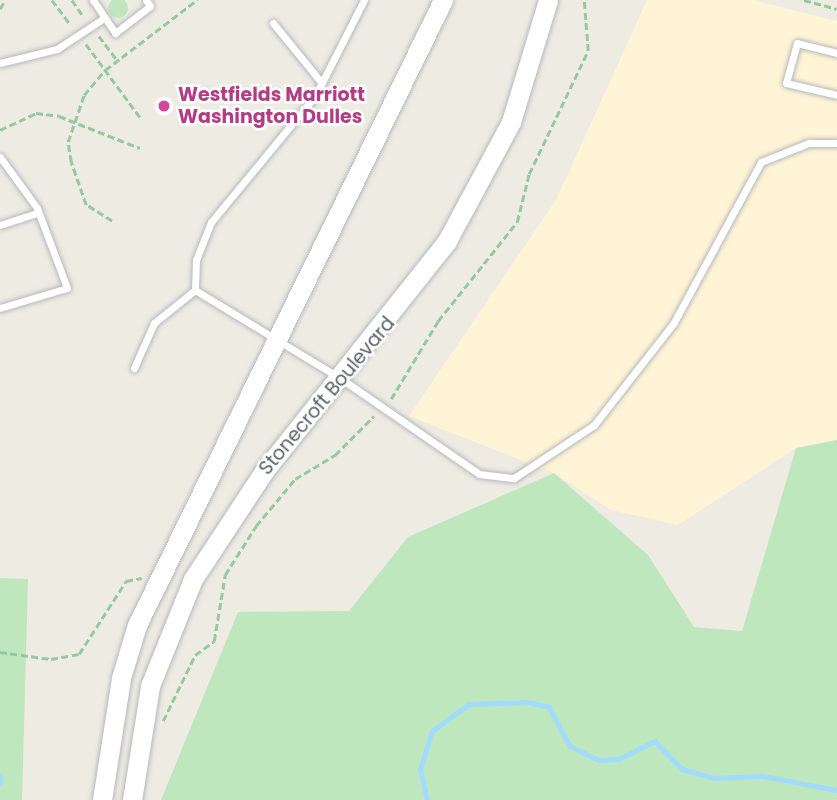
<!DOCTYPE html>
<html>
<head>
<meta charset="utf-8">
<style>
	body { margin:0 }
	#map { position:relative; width:837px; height:800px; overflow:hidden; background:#eeebe2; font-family:Poppins,sans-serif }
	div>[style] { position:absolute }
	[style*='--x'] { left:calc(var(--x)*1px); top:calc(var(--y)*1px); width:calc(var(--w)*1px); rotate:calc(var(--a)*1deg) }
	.commercial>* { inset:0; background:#fff4d6 }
	.green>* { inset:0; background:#bfe7bd }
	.round { border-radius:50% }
	.stream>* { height:4.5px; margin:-2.25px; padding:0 2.25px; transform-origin:2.25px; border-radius:2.25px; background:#a1dbff }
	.path>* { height:2.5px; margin-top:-1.25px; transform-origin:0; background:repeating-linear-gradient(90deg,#96c9a2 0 7px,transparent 0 10.5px) }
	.roads { filter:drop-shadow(0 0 2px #b5b9bd) drop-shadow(0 0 2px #b5b9bd) }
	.lane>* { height:7px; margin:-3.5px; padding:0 3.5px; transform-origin:3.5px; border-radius:3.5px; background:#fff }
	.secondary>* { height:19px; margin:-9.5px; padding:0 9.5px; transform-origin:9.5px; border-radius:9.5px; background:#fff }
	.dots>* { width:19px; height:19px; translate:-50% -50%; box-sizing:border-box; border:4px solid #fff; border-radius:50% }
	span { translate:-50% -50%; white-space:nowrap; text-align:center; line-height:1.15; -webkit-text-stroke:5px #fff; paint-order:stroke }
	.hotel-label { font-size:19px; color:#b23c85; font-weight:700 }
	.left { translate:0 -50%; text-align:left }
	.street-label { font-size:19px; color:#5b5f64 }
</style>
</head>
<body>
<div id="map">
	<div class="commercial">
		<i style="clip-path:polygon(647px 0,754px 0,837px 21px,837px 440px,796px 448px,678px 525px,611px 510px,554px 473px,409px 416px,556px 200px)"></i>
	</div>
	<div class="green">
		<i class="round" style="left:108px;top:-2px;width:20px;height:20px"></i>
		<i style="clip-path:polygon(837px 440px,837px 800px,161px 800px,238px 612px,349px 611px,408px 537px,554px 473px,648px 555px,694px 627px,742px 631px,796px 448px)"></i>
		<i style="clip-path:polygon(0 578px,28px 579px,22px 800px,0 800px)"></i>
	</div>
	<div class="stream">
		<i style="--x:0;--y:775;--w:8;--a:90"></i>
		<i style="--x:427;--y:800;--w:31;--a:-103"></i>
		<i style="--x:420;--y:770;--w:41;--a:-72.9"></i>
		<i style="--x:432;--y:731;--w:46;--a:-36.1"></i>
		<i style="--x:469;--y:704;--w:59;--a:-1.9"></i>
		<i style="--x:528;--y:702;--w:22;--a:13"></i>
		<i style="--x:549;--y:707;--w:44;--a:61.7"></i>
		<i style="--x:570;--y:746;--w:32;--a:26"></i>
		<i style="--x:599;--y:760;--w:20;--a:-3"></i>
		<i style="--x:619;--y:759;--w:40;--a:-26.6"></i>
		<i style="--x:655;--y:741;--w:39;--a:46"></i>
		<i style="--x:682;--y:769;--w:32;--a:16"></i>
		<i style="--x:713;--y:778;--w:50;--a:-2.3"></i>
		<i style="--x:763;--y:776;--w:75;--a:10.7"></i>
	</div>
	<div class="path">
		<i style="--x:52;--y:0;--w:31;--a:53"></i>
		<i style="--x:72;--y:0;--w:21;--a:55"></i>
		<i style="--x:804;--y:0;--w:34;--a:15"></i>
		<i style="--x:0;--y:9;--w:10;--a:-61"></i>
		<i style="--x:99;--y:36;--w:31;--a:53"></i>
		<i style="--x:86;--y:44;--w:91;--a:53.5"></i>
		<i style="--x:0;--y:130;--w:40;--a:-25"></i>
		<i style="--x:36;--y:113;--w:23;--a:7"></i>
		<i style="--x:59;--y:116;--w:87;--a:21.6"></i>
		<i style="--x:112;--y:221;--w:31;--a:-148"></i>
		<i style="--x:86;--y:205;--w:46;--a:-109.2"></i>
		<i style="--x:71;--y:162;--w:20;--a:-99"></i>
		<i style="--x:68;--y:142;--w:50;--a:-71.2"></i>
		<i style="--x:84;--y:95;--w:33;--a:-50"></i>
		<i style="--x:105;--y:70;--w:116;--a:-37.3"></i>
		<i style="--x:391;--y:399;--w:91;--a:-58.9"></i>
		<i style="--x:438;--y:321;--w:127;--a:-51.4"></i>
		<i style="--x:517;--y:222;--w:49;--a:-76"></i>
		<i style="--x:529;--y:174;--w:136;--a:-64.4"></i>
		<i style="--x:588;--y:51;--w:51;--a:-94.5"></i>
		<i style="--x:0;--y:652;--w:51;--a:7.8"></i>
		<i style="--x:51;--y:659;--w:28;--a:-10"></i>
		<i style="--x:79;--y:654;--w:87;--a:-57.2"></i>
		<i style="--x:126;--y:581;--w:16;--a:-11"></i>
		<i style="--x:163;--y:721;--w:73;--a:-64.1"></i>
		<i style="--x:195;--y:655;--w:24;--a:-36"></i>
		<i style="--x:214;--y:641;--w:67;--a:-80.5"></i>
		<i style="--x:225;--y:575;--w:58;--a:-57.7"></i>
		<i style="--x:256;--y:526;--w:61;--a:-50.3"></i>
		<i style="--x:295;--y:479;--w:47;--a:-31"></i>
		<i style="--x:335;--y:455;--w:55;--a:-45"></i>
	</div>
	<div class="roads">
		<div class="lane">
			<i style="--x:93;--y:0;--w:40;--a:56"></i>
			<i style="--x:115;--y:33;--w:44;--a:-37.6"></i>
			<i style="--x:150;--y:6;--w:7;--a:-124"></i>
			<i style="--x:364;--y:0;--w:108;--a:117"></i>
			<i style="--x:315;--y:96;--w:163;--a:129.5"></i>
			<i style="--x:211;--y:222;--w:41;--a:111.5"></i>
			<i style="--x:196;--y:260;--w:30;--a:92"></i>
			<i style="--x:195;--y:290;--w:170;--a:31.3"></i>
			<i style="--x:340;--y:378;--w:169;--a:34.6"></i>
			<i style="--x:479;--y:474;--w:35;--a:7"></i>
			<i style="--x:514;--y:478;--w:96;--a:-33.5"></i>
			<i style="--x:594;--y:425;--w:128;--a:-52"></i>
			<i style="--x:673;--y:324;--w:184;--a:-61.5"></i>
			<i style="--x:761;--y:162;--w:52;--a:-21.6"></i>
			<i style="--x:809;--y:143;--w:28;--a:0"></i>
			<i style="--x:273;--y:23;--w:77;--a:50.8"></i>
			<i style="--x:837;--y:53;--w:41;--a:-166"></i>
			<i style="--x:797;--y:43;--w:41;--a:105.4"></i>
			<i style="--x:786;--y:83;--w:52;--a:13.2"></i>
			<i style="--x:0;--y:63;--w:59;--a:-13.8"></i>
			<i style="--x:57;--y:49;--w:56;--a:-33.4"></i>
			<i style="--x:0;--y:157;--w:63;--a:54"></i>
			<i style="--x:37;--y:208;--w:85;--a:69.4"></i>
			<i style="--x:67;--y:288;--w:70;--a:163.4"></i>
			<i style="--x:0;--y:225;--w:40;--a:-18"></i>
			<i style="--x:134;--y:368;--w:49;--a:-66"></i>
			<i style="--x:154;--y:323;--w:53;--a:-38.8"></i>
		</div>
		<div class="secondary">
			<i style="--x:102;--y:800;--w:123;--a:-81.1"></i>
			<i style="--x:121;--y:678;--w:55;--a:-73.2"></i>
			<i style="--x:137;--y:625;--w:696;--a:-63.91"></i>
			<i style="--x:132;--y:800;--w:115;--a:-81"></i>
			<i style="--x:150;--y:686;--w:115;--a:-68.1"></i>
			<i style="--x:193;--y:579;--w:131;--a:-56.6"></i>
			<i style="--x:265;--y:470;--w:293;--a:-51.5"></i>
			<i style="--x:447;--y:241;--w:135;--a:-61.7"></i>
			<i style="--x:511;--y:122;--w:127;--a:-73.1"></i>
		</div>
	</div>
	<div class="dots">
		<i style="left:164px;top:106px;background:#d1479c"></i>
	</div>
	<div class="hotel-label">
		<span class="left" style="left:178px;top:106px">Westfields Marriott<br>Washington Dulles</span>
	</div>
	<div class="street-label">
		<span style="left:327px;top:396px;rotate:-50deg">Stonecroft Boulevard</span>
	</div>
</div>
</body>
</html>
